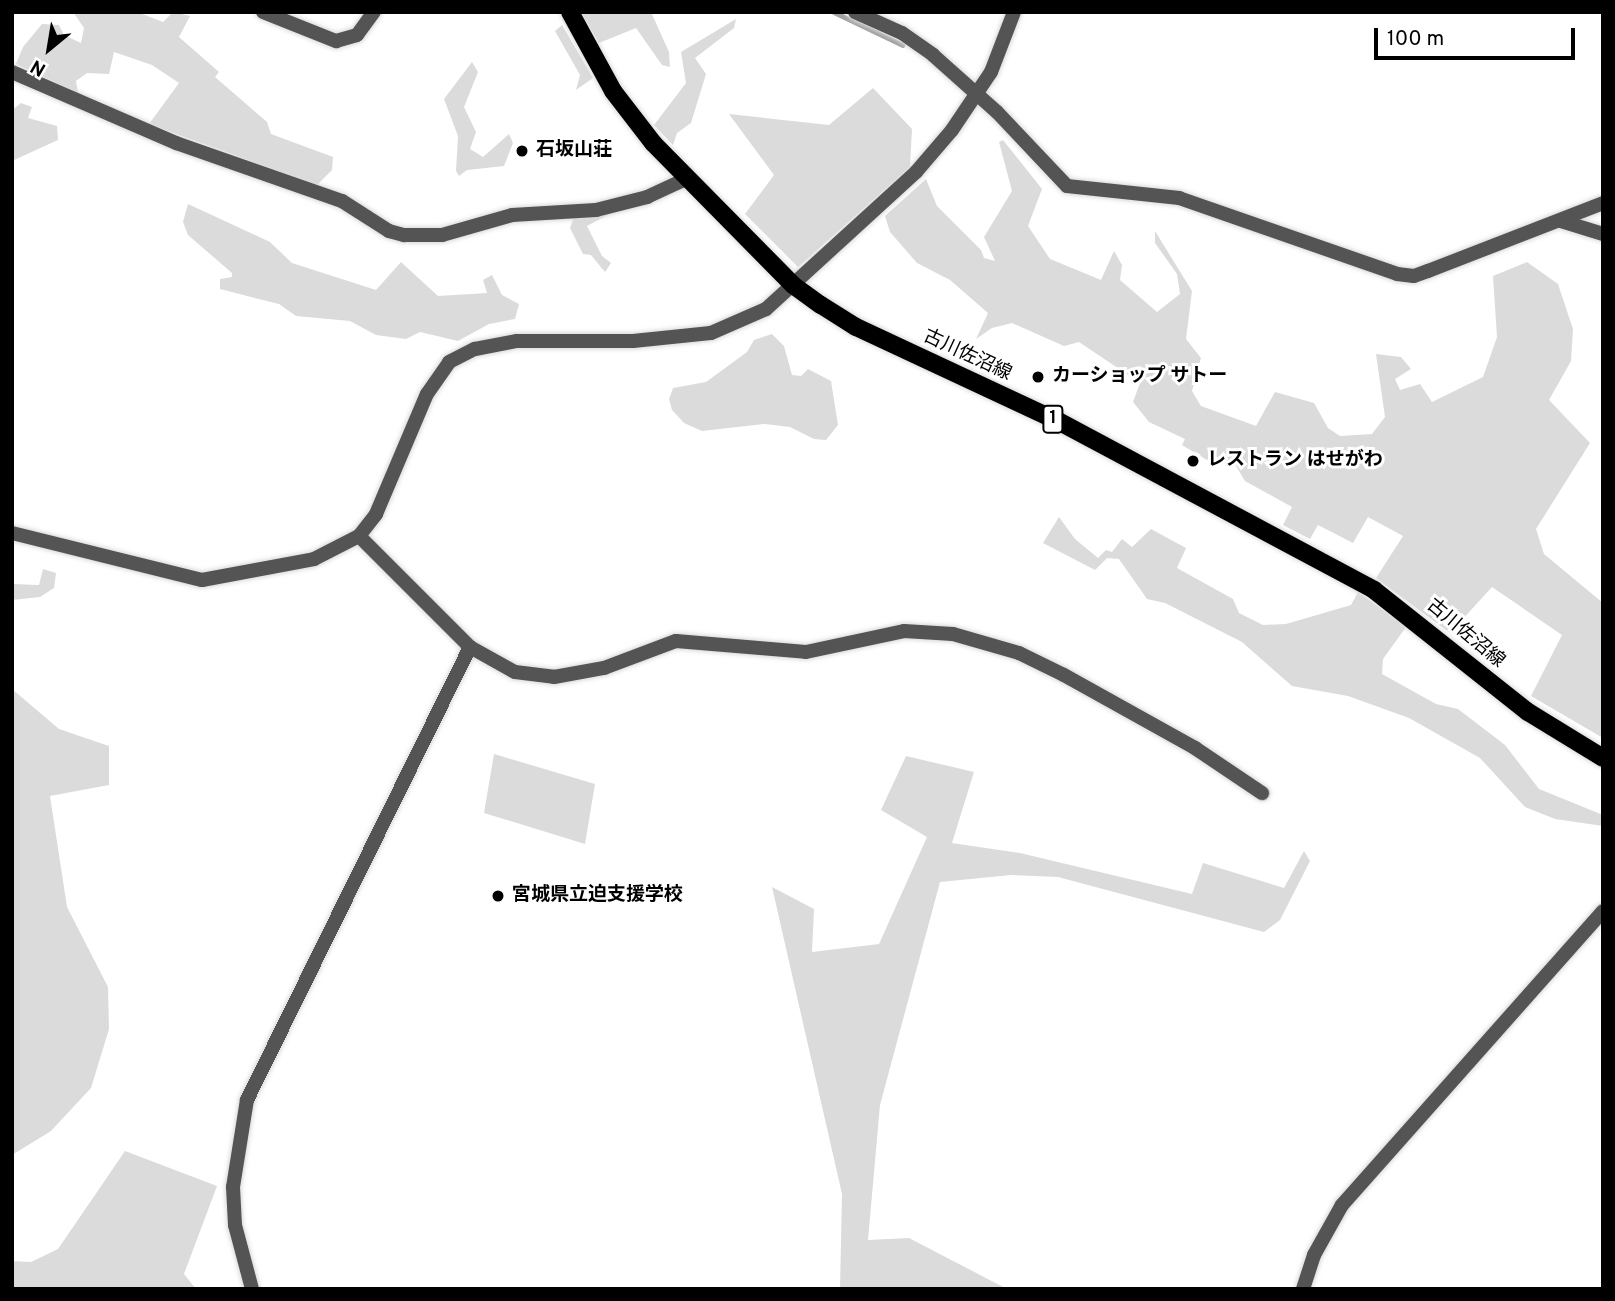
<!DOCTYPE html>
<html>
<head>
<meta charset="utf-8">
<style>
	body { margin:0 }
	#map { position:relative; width:1615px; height:1301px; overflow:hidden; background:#fff; font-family:Overpass,"Noto Sans JP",sans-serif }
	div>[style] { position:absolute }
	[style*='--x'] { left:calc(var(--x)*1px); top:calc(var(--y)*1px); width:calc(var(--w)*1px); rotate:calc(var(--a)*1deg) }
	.green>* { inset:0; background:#dbdbdb }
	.stream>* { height:4.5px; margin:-2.25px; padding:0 2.25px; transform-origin:2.25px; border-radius:2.25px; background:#a2a2a2 }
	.roads { filter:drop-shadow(0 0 2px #dbdbdb) drop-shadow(0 0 2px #dbdbdb) }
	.minor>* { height:14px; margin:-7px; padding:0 7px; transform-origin:7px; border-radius:7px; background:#545454 }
	.major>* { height:18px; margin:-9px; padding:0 9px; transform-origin:9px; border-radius:9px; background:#000 }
	.dots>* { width:19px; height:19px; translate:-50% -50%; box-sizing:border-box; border:4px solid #fff; border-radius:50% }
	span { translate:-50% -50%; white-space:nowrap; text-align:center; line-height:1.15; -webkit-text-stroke:6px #fff; paint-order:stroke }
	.shield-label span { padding:2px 5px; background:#fff; border:2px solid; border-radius:5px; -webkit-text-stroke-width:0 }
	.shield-label { font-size:18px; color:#000; font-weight:700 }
	.poi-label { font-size:19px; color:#000; font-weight:700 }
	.left { translate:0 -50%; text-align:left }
	.street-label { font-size:19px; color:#000 }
	.frame { position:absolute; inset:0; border:14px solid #000; pointer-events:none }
	.north { position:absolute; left:14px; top:14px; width:70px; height:70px; -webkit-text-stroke:5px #fff; paint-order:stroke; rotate:210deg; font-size:19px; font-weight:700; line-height:28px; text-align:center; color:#000 }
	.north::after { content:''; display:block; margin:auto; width:24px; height:32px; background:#000; clip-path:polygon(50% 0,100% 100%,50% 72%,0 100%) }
	.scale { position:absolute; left:1374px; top:28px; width:201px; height:32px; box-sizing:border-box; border:4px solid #000; border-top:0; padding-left:9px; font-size:21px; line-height:24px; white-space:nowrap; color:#000; -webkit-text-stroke:5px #fff; paint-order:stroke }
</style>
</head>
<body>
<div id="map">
	<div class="green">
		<i style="clip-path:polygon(73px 12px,137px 12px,163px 22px,173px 12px,190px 16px,179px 37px,219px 72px,215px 77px,267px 122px,271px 134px,333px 157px,332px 170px,317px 185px,149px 124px,179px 83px,152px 65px,114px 52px,109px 74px,87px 73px,76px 81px,78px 93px,16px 64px,23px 47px,42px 24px,59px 25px,64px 35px,81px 43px,84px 28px)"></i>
		<i style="clip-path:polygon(651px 12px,669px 52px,670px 67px,662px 65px,636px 28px,599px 43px,581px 13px)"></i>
		<i style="clip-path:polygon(736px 19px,734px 28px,695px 58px,706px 74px,691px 123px,677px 133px,673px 145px,654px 125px,686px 83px,681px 52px)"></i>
		<i style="clip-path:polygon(562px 25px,593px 78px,576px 90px,580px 75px,555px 31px)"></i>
		<i style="clip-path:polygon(472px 62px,478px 72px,464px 107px,476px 132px,470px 149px,483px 157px,509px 134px,513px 143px,504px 166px,467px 170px,459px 176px,456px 171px,458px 136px,444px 99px)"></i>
		<i style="clip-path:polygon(873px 88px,912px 129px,910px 167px,798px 267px,745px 214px,774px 175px,729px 114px,829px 125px)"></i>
		<i style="clip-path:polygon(21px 103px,32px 107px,28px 118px,57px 126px,58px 140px,12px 161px,12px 110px)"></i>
		<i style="clip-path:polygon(1003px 140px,1042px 189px,1028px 226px,1050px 259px,1101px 280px,1114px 251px,1122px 265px,1120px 280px,1157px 312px,1180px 294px,1177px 274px,1155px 243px,1155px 231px,1192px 291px,1186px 339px,1201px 358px,1192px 391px,1201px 406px,1256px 426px,1275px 392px,1314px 403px,1328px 428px,1340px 436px,1372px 434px,1385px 417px,1376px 354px,1401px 357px,1411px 369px,1395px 379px,1400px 390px,1420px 384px,1432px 402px,1483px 377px,1497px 337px,1493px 276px,1527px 262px,1558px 284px,1573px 329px,1571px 361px,1549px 400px,1590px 443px,1536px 529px,1544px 554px,1603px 603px,1603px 738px,1531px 696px,1562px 635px,1492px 587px,1450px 633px,1376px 578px,1403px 536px,1368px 517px,1353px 543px,1318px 525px,1310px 539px,1283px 525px,1292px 507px,1245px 481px,1236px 466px,1215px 456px,1207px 460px,1182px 445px,1185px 439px,1149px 422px,1133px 402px,1140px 383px,1079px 342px,1064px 346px,1012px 323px,992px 328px,976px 339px,988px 313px,950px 280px,917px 263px,890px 232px,885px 216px,926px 179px,937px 206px,981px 250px,984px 258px,995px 261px,984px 237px,1012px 191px,999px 142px)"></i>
		<i style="clip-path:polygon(188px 204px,270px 242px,292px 263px,376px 290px,401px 262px,438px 296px,487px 293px,483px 280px,492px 275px,502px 295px,519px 304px,515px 319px,489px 324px,458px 341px,420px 332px,406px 339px,376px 335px,350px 321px,296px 316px,279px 304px,220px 289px,220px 279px,232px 277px,232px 273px,188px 235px,183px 222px)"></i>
		<i style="clip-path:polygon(613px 212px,587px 226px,602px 256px,611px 263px,605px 272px,591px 255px,583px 254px,570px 228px,574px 217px)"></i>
		<i style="clip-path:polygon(772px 334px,784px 346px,792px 375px,801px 376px,808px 369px,831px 381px,838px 425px,826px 440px,814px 439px,790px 427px,765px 424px,702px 431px,684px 423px,672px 410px,669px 399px,673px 388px,706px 382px,747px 352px,754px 340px)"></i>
		<i style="clip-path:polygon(1059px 517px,1075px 539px,1098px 558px,1106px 550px,1112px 552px,1122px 539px,1132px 547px,1151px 529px,1186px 548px,1177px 568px,1233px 599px,1239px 613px,1263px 625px,1286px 624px,1351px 605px,1358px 592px,1406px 627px,1383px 659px,1382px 674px,1436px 704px,1458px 709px,1505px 745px,1539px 789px,1603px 815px,1603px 826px,1555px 819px,1525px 807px,1480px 758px,1409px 718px,1348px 696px,1292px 686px,1242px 642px,1165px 603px,1147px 599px,1119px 559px,1107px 558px,1095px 570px,1043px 543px)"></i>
		<i style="clip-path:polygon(43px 569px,56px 573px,54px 588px,40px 597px,12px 600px,12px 584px,39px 585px)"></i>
		<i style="clip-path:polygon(12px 689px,59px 729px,109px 746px,109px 785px,50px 796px,67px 907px,108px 987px,109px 1029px,91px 1088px,51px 1131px,12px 1155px)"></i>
		<i style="clip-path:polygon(494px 754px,595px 784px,585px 844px,484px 813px)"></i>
		<i style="clip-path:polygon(906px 756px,974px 772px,952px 843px,1020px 853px,1192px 894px,1203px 863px,1284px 888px,1304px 851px,1310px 861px,1280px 920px,1264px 932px,1058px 877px,1011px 875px,940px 882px,880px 1105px,868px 1240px,909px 1238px,1007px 1289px,840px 1289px,842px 1194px,772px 887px,814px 909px,812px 952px,879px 944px,927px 837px,881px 810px)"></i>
		<i style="clip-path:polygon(125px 1151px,217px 1186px,184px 1274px,196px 1289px,12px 1289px,12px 1261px,31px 1262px,58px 1249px)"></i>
	</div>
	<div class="stream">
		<i style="--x:834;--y:12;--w:76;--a:25.6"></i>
	</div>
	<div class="roads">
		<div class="minor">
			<i style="--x:263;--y:12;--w:79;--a:21.7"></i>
			<i style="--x:336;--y:41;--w:22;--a:-16"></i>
			<i style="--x:357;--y:35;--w:29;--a:-54"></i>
			<i style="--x:855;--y:12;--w:51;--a:24.1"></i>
			<i style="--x:902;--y:33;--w:38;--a:35"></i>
			<i style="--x:933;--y:55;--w:86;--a:41.7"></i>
			<i style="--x:997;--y:112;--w:102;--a:46.6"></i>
			<i style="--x:1067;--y:186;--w:113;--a:6.1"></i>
			<i style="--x:1179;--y:198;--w:231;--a:19.2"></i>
			<i style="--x:1397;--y:274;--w:17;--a:7"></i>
			<i style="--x:1414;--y:276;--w:15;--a:-20"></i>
			<i style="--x:1428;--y:271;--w:188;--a:-21.2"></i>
			<i style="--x:12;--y:72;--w:179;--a:23.4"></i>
			<i style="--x:176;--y:143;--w:176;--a:19.3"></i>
			<i style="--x:342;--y:201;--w:56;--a:32.6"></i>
			<i style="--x:389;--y:231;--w:16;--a:15"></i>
			<i style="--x:404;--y:235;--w:38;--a:0"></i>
			<i style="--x:442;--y:235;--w:73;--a:-15.9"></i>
			<i style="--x:512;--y:215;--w:84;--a:-3.4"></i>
			<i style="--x:596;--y:210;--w:53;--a:-14.3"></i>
			<i style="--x:647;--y:197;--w:45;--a:-24.9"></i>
			<i style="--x:1561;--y:221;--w:44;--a:17.2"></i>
			<i style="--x:12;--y:533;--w:196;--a:13.9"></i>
			<i style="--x:202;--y:580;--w:114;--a:-10.6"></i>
			<i style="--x:314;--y:559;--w:51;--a:-27.1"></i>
			<i style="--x:359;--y:536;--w:28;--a:-52"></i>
			<i style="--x:376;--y:514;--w:130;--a:-67"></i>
			<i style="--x:427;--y:394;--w:39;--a:-55"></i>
			<i style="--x:449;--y:362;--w:29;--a:-27"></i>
			<i style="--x:475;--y:349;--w:43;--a:-10.8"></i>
			<i style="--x:517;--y:341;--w:116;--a:0"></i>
			<i style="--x:633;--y:341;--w:78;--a:-5.9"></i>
			<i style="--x:711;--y:333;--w:60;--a:-23.6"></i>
			<i style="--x:766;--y:309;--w:203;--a:-42.4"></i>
			<i style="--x:916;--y:172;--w:55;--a:-49.4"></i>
			<i style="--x:952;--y:130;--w:70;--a:-56.1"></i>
			<i style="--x:991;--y:72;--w:64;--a:-69"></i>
			<i style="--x:359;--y:536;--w:157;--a:45"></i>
			<i style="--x:470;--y:647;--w:51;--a:29.1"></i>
			<i style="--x:515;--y:672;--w:39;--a:7"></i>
			<i style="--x:554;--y:677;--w:51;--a:-10.2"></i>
			<i style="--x:604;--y:668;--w:77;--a:-20.6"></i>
			<i style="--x:676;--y:641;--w:130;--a:4.8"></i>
			<i style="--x:806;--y:652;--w:100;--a:-12.1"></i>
			<i style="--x:904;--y:631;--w:49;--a:3.5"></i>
			<i style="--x:953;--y:634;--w:69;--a:16.1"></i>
			<i style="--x:1019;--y:653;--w:50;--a:26.1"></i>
			<i style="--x:1064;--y:675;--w:150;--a:29.1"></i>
			<i style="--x:1195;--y:748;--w:81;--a:33.9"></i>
			<i style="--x:252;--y:1289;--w:66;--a:-104.9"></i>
			<i style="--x:235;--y:1225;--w:38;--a:-93"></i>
			<i style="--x:233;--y:1187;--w:88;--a:-80.9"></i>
			<i style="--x:247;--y:1100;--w:505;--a:-63.79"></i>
			<i style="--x:1303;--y:1289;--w:36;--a:-72"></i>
			<i style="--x:1314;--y:1255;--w:57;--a:-60.8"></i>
			<i style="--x:1342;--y:1205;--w:393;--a:-48.4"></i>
		</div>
		<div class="major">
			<i style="--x:570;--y:12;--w:90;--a:61.4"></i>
			<i style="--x:613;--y:91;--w:66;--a:52.4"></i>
			<i style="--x:653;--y:143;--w:199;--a:45.4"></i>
			<i style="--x:793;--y:285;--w:34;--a:36"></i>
			<i style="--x:821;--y:305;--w:41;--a:32.2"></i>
			<i style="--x:856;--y:327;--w:223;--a:25"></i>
			<i style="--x:1058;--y:421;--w:358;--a:28.1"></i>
			<i style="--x:1374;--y:590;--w:196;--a:38.4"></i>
			<i style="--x:1528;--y:712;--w:88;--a:31.5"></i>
		</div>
	</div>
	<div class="dots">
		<i style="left:522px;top:151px;background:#000"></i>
		<i style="left:1038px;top:377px;background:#000"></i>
		<i style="left:1193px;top:461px;background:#000"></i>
		<i style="left:498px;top:896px;background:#000"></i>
	</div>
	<div class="shield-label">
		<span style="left:1053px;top:419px">1</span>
	</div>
	<div class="poi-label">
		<span class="left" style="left:536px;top:151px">石坂山荘</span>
		<span class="left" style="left:1052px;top:377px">カーショップ サトー</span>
		<span class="left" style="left:1207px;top:461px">レストラン はせがわ</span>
		<span class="left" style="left:512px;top:896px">宮城県立迫支援学校</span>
	</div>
	<div class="street-label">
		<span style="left:967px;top:356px;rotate:25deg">古川佐沼線</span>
		<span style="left:1465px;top:634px;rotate:40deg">古川佐沼線</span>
	</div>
	<div class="frame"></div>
	<div class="north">N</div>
	<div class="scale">100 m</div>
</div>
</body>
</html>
